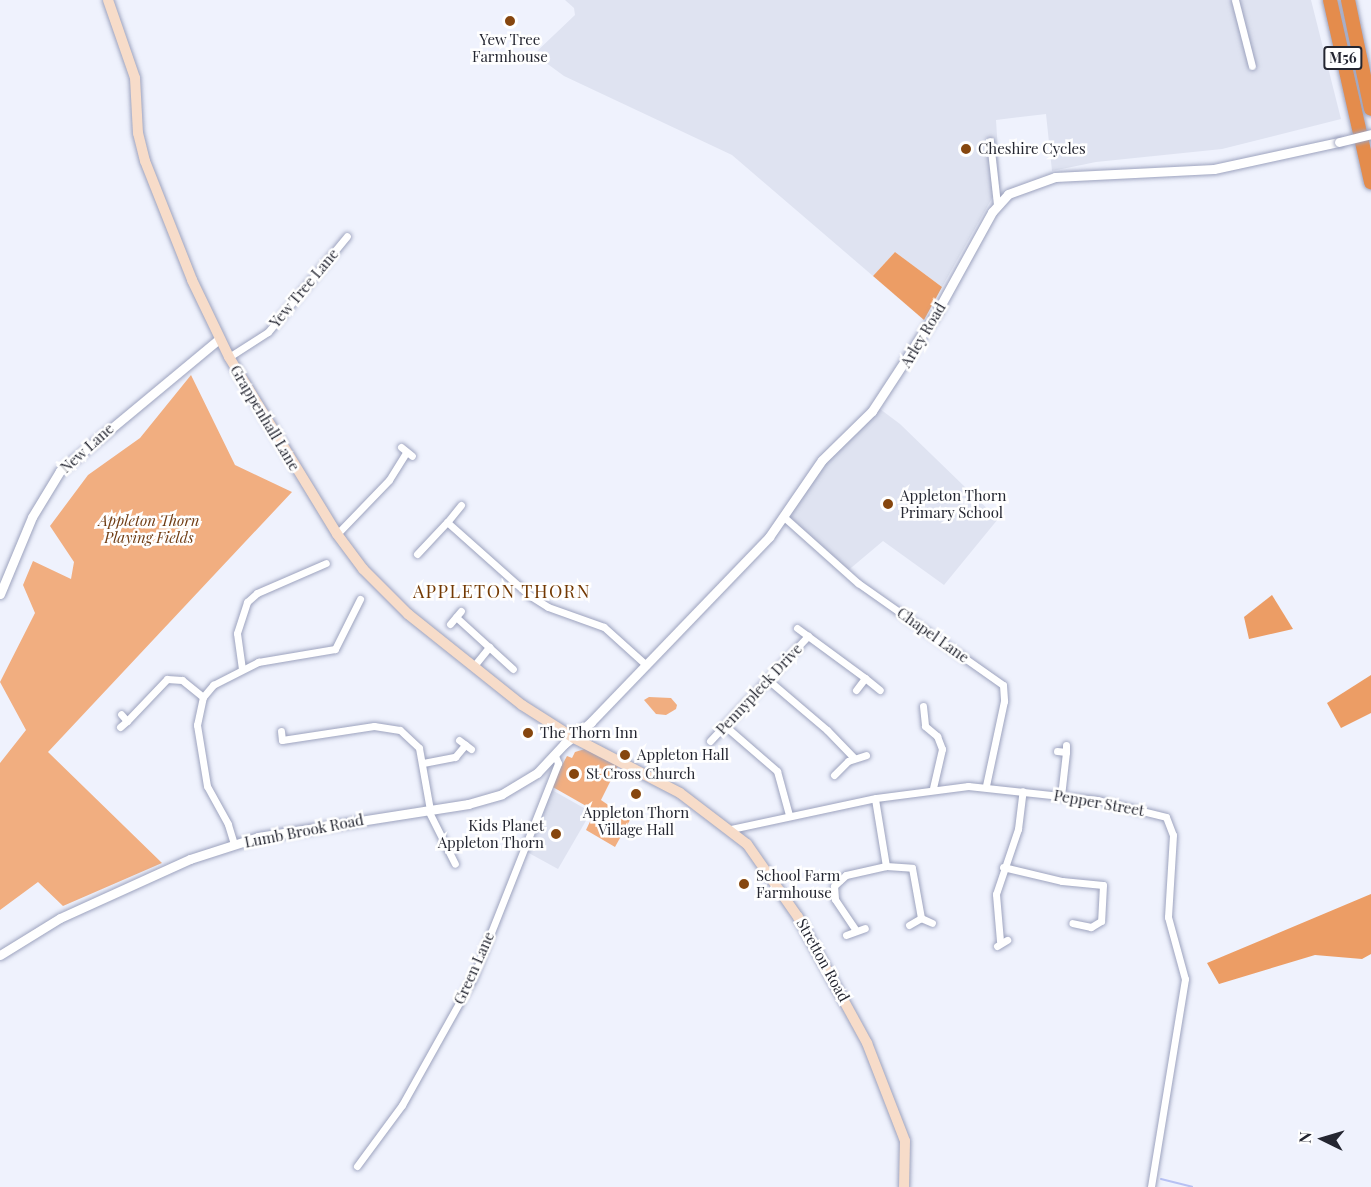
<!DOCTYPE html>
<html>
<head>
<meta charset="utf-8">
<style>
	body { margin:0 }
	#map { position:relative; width:1371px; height:1187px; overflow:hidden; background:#eff2fd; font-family:"Playfair Display",serif }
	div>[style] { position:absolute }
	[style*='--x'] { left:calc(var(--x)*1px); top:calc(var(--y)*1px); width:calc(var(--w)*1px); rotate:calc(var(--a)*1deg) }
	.built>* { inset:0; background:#dfe3f1 }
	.green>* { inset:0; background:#f1ae80 }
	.forest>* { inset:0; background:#ec9d65 }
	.stream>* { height:2px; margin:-1px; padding:0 1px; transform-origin:1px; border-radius:1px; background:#b7c1f3 }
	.roads { filter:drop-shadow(0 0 2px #9da3be) drop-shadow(0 0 2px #9da3be) }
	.minor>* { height:7px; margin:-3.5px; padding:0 3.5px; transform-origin:3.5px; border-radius:3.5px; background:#fff }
	.tertiary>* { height:9px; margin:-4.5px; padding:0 4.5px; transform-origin:4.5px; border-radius:4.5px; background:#fff }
	.secondary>* { height:10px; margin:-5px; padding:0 5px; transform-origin:5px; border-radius:5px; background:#f7dcc9 }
	.motorway>* { height:14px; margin:-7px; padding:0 7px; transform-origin:7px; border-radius:7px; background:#e48c4c }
	.bridges { filter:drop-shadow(0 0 2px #9da3be) drop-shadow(0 0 2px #9da3be) }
	.tertiary-bridge>* { height:9px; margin:-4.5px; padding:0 4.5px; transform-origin:4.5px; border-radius:4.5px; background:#fff }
	.dots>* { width:16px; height:16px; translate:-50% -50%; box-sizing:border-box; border:3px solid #fff; border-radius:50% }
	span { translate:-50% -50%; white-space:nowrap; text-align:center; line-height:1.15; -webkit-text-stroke:5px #fff; paint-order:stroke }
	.shield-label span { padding:2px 4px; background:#fff; border:2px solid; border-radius:4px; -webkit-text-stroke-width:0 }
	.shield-label { font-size:14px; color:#242631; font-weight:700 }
	.poi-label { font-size:15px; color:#242631 }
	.left { translate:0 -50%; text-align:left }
	.right { translate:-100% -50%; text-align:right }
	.street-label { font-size:15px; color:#242631 }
	.park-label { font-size:15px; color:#6f3c13; font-style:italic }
	.quarter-label { font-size:18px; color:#733903; letter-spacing:1.5px }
	.north { position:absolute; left:1293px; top:1109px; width:60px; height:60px; -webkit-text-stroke:4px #fff; paint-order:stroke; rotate:275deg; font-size:16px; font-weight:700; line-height:24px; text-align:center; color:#242631 }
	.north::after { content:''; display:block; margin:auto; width:21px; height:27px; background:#242631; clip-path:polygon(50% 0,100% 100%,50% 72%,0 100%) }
</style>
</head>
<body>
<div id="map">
	<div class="built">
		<i style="clip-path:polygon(565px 0,1311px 0,1341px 119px,1222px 149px,1096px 162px,1052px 171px,1046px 114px,996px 120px,1000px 184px,942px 287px,895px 252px,873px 276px,732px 155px,564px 76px,534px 54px,575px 15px,574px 8px)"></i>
		<i style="clip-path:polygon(876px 406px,900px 424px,998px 519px,944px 585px,883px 541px,845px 573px,785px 518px,814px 471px)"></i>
		<i style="clip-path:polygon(552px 790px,591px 812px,558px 869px,527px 852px,541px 809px)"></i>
	</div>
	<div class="green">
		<i style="clip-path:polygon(191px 375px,235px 465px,292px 492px,48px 752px,162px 863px,63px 906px,38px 882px,0 910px,0 763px,26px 730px,0 682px,35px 613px,23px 585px,33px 561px,71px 579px,74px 562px,50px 526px,88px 475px,140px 438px)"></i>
		<i style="clip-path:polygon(649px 697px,671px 698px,677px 705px,676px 709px,666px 715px,656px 714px,644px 700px)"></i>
		<i style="clip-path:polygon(585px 749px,618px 766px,601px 800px,630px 820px,615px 847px,586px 830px,595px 811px,551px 786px,567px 756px,572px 758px,575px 752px)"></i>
	</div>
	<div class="forest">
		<i style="clip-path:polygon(895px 252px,942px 287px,924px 320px,873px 276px)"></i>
		<i style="clip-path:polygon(1272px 595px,1293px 629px,1249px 639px,1244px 617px)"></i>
		<i style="clip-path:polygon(1371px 675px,1371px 713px,1341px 728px,1327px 703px)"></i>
		<i style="clip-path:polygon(1371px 894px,1371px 954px,1362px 959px,1315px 955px,1219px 984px,1207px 963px)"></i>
	</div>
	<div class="stream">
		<i style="--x:1161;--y:1179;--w:32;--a:14"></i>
	</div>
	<div class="roads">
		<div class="minor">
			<i style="--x:1235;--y:0;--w:68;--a:75.6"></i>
			<i style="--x:990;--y:141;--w:63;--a:83.7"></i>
			<i style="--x:229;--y:357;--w:46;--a:-32.7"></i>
			<i style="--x:268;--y:332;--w:124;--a:-50.5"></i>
			<i style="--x:401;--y:447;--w:14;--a:39"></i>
			<i style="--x:461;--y:505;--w:22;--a:129"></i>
			<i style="--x:447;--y:522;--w:110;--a:41.7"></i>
			<i style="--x:529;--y:595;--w:22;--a:32"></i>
			<i style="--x:548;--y:607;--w:59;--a:19.7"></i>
			<i style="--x:604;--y:627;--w:57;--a:42.1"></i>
			<i style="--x:785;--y:518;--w:98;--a:41.7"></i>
			<i style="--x:858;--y:583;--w:177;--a:35.1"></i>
			<i style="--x:1003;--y:685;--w:16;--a:86"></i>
			<i style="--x:1004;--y:701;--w:87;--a:102"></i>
			<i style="--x:337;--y:534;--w:75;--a:-46.1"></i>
			<i style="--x:389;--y:480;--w:31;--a:-58"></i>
			<i style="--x:417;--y:554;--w:44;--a:-46.8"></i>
			<i style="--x:456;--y:617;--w:77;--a:42.4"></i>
			<i style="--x:450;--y:624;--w:17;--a:-50"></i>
			<i style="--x:797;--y:628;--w:84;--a:36.3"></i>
			<i style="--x:473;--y:667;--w:26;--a:-51"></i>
			<i style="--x:242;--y:669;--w:36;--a:-98"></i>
			<i style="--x:237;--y:633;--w:33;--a:-72"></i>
			<i style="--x:247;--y:602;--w:13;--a:-42"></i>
			<i style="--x:257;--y:593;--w:75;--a:-23.5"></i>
			<i style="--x:767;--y:679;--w:79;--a:40.4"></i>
			<i style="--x:827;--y:730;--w:39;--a:46"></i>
			<i style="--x:856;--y:690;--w:15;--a:-53"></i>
			<i style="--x:865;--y:678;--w:19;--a:39"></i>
			<i style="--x:923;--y:706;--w:20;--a:84"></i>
			<i style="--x:925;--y:726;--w:16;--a:40"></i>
			<i style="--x:937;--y:736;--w:14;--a:69"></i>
			<i style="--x:942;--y:749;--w:40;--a:103"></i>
			<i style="--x:127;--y:721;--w:58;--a:-46.4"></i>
			<i style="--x:167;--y:679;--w:15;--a:4"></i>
			<i style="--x:182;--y:680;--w:27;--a:39"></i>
			<i style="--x:725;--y:726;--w:69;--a:40.9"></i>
			<i style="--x:777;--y:771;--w:46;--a:74.7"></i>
			<i style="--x:120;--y:727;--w:9;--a:-41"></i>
			<i style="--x:127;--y:721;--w:9;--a:-131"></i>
			<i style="--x:281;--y:731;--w:9;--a:84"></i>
			<i style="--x:282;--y:740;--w:93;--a:-8.7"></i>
			<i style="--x:374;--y:726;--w:26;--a:9"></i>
			<i style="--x:400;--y:730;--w:26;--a:43"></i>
			<i style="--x:419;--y:748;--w:63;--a:79.9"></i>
			<i style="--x:459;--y:740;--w:15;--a:37"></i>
			<i style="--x:710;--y:741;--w:144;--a:-47"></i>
			<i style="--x:1057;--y:751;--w:9;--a:6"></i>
			<i style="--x:1066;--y:752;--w:7;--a:-90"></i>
			<i style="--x:423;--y:763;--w:33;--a:-11"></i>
			<i style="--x:455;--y:757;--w:16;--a:-50"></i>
			<i style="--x:834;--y:775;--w:20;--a:-45"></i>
			<i style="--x:848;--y:761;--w:19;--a:-18"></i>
			<i style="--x:1061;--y:796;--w:44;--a:-83.5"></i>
			<i style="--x:875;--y:799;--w:68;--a:80.7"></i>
			<i style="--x:428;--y:810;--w:60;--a:63.4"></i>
			<i style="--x:731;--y:829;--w:148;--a:-12.1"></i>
			<i style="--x:876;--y:798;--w:93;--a:-7.4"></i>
			<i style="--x:968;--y:786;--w:130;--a:6.2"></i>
			<i style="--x:1097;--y:800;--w:71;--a:13.8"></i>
			<i style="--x:1166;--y:817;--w:19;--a:69"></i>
			<i style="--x:1173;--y:835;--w:82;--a:93.5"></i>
			<i style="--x:1168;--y:917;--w:64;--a:74.7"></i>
			<i style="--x:1185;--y:979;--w:211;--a:99.3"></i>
			<i style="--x:234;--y:844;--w:21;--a:-107"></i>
			<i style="--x:228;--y:824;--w:43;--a:-118.9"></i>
			<i style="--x:207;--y:786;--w:62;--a:-99.3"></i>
			<i style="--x:197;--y:725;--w:29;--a:-78"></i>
			<i style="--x:203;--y:697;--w:16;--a:-50"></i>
			<i style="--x:213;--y:685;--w:51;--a:-27.1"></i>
			<i style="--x:258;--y:662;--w:78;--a:-9.6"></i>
			<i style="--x:335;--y:649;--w:56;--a:-63.4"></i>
			<i style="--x:1003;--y:867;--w:61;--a:13.3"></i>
			<i style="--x:1062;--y:881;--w:41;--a:5.6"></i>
			<i style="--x:1103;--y:885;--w:36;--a:93"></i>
			<i style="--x:1101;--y:921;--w:12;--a:149"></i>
			<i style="--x:1091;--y:927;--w:19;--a:-168"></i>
			<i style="--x:909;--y:925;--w:14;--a:-30"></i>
			<i style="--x:921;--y:918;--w:12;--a:24"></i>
			<i style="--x:855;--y:929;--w:36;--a:-124"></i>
			<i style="--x:835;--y:899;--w:13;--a:-94"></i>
			<i style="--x:834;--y:886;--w:16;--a:-43"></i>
			<i style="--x:846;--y:875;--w:41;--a:-12.7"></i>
			<i style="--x:886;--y:866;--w:26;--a:4"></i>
			<i style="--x:912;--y:868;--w:51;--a:79.8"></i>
			<i style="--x:846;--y:935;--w:20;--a:-20"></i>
			<i style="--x:1000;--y:941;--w:47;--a:-94.9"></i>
			<i style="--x:996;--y:894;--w:69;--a:-71.3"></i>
			<i style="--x:1018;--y:829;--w:38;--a:-83"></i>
			<i style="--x:997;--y:946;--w:12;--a:-31"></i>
			<i style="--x:357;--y:1166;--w:76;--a:-53.6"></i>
			<i style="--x:402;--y:1105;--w:145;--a:-60.8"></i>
			<i style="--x:473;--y:978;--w:231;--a:-68.4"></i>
			<i style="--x:558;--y:763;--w:8;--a:-113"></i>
		</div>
		<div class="tertiary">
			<i style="--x:0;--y:594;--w:83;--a:-67.4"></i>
			<i style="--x:32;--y:517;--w:54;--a:-58.7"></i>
			<i style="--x:60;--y:471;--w:207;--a:-39.7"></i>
			<i style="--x:0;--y:955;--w:70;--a:-31.7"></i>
			<i style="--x:60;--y:918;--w:143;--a:-24.4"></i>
			<i style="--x:190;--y:859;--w:71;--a:-17.9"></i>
			<i style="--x:258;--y:837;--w:213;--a:-8.9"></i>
			<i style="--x:468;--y:804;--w:35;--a:-16"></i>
			<i style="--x:502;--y:794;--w:41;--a:-31"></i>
			<i style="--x:537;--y:773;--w:40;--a:-47"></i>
			<i style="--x:564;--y:744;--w:35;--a:-39"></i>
			<i style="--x:591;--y:722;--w:257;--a:-46.1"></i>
			<i style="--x:769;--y:537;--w:93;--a:-55.5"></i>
			<i style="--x:822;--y:460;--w:70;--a:-44.4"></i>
			<i style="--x:872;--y:411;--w:121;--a:-56.8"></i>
			<i style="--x:938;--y:310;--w:112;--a:-61.1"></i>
			<i style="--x:992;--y:212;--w:24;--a:-48"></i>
			<i style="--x:1008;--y:194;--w:50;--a:-19.9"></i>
			<i style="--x:1055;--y:177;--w:159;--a:-2.9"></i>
			<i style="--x:1214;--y:169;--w:128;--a:-12.2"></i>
		</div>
		<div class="secondary">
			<i style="--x:108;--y:0;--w:83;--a:70.9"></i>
			<i style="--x:135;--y:78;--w:55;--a:86.9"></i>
			<i style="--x:138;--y:133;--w:29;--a:76"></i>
			<i style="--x:145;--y:161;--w:128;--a:68.4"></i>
			<i style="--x:192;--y:280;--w:85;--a:64.3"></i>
			<i style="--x:229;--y:357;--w:207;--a:58.6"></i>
			<i style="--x:337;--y:534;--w:44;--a:53.4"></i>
			<i style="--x:363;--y:569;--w:64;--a:45"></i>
			<i style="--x:408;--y:614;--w:146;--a:38.6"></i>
			<i style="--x:522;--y:705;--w:62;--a:32.4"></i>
			<i style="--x:574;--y:738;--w:119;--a:27.4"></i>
			<i style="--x:680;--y:793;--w:84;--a:37.3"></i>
			<i style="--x:747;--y:844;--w:89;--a:55.1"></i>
			<i style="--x:798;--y:917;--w:144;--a:61.3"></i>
			<i style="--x:867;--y:1043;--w:105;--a:68.8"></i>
			<i style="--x:905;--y:1141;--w:46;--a:91.2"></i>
		</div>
		<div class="motorway">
			<i style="--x:1330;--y:0;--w:187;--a:77.3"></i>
			<i style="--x:1348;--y:0;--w:111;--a:78.1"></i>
		</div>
	</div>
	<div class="bridges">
		<div class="tertiary-bridge">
			<i style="--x:1339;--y:142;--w:33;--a:-14"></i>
		</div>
	</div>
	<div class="dots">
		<i style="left:510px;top:21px;background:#86460e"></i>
		<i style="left:966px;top:149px;background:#86460e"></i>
		<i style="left:888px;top:504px;background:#86460e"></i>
		<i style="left:528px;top:733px;background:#86460e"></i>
		<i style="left:625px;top:755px;background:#86460e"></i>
		<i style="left:574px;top:774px;background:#86460e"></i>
		<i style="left:636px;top:794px;background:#86460e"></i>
		<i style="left:556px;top:834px;background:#86460e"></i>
		<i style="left:744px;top:884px;background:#86460e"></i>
	</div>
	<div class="shield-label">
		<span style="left:1343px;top:58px">M56</span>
	</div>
	<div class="poi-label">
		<span style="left:510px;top:48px">Yew Tree<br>Farmhouse</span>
		<span class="left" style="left:978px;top:149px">Cheshire Cycles</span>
		<span class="left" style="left:900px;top:504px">Appleton Thorn<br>Primary School</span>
		<span class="left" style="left:540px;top:733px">The Thorn Inn</span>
		<span class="left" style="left:637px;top:755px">Appleton Hall</span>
		<span class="left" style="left:586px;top:774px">St Cross Church</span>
		<span style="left:636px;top:821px">Appleton Thorn<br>Village Hall</span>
		<span class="right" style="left:544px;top:834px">Kids Planet<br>Appleton Thorn</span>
		<span class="left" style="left:756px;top:884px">School Farm<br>Farmhouse</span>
	</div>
	<div class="street-label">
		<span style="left:304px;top:288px;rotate:-50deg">Yew Tree Lane</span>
		<span style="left:923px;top:335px;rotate:-59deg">Arley Road</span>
		<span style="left:265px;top:418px;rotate:59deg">Grappenhall Lane</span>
		<span style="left:87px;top:448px;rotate:-42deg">New Lane</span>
		<span style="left:933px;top:635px;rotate:35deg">Chapel Lane</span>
		<span style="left:759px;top:689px;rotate:-47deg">Pennypleck Drive</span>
		<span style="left:1099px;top:803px;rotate:10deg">Pepper Street</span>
		<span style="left:304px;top:831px;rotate:-11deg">Lumb Brook Road</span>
		<span style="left:823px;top:960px;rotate:61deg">Stretton Road</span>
		<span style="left:474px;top:968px;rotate:-66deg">Green Lane</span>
	</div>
	<div class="park-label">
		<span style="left:149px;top:529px">Appleton Thorn<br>Playing Fields</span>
	</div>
	<div class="quarter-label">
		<span style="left:502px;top:591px">APPLETON THORN</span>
	</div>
	<div class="north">N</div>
</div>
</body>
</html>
